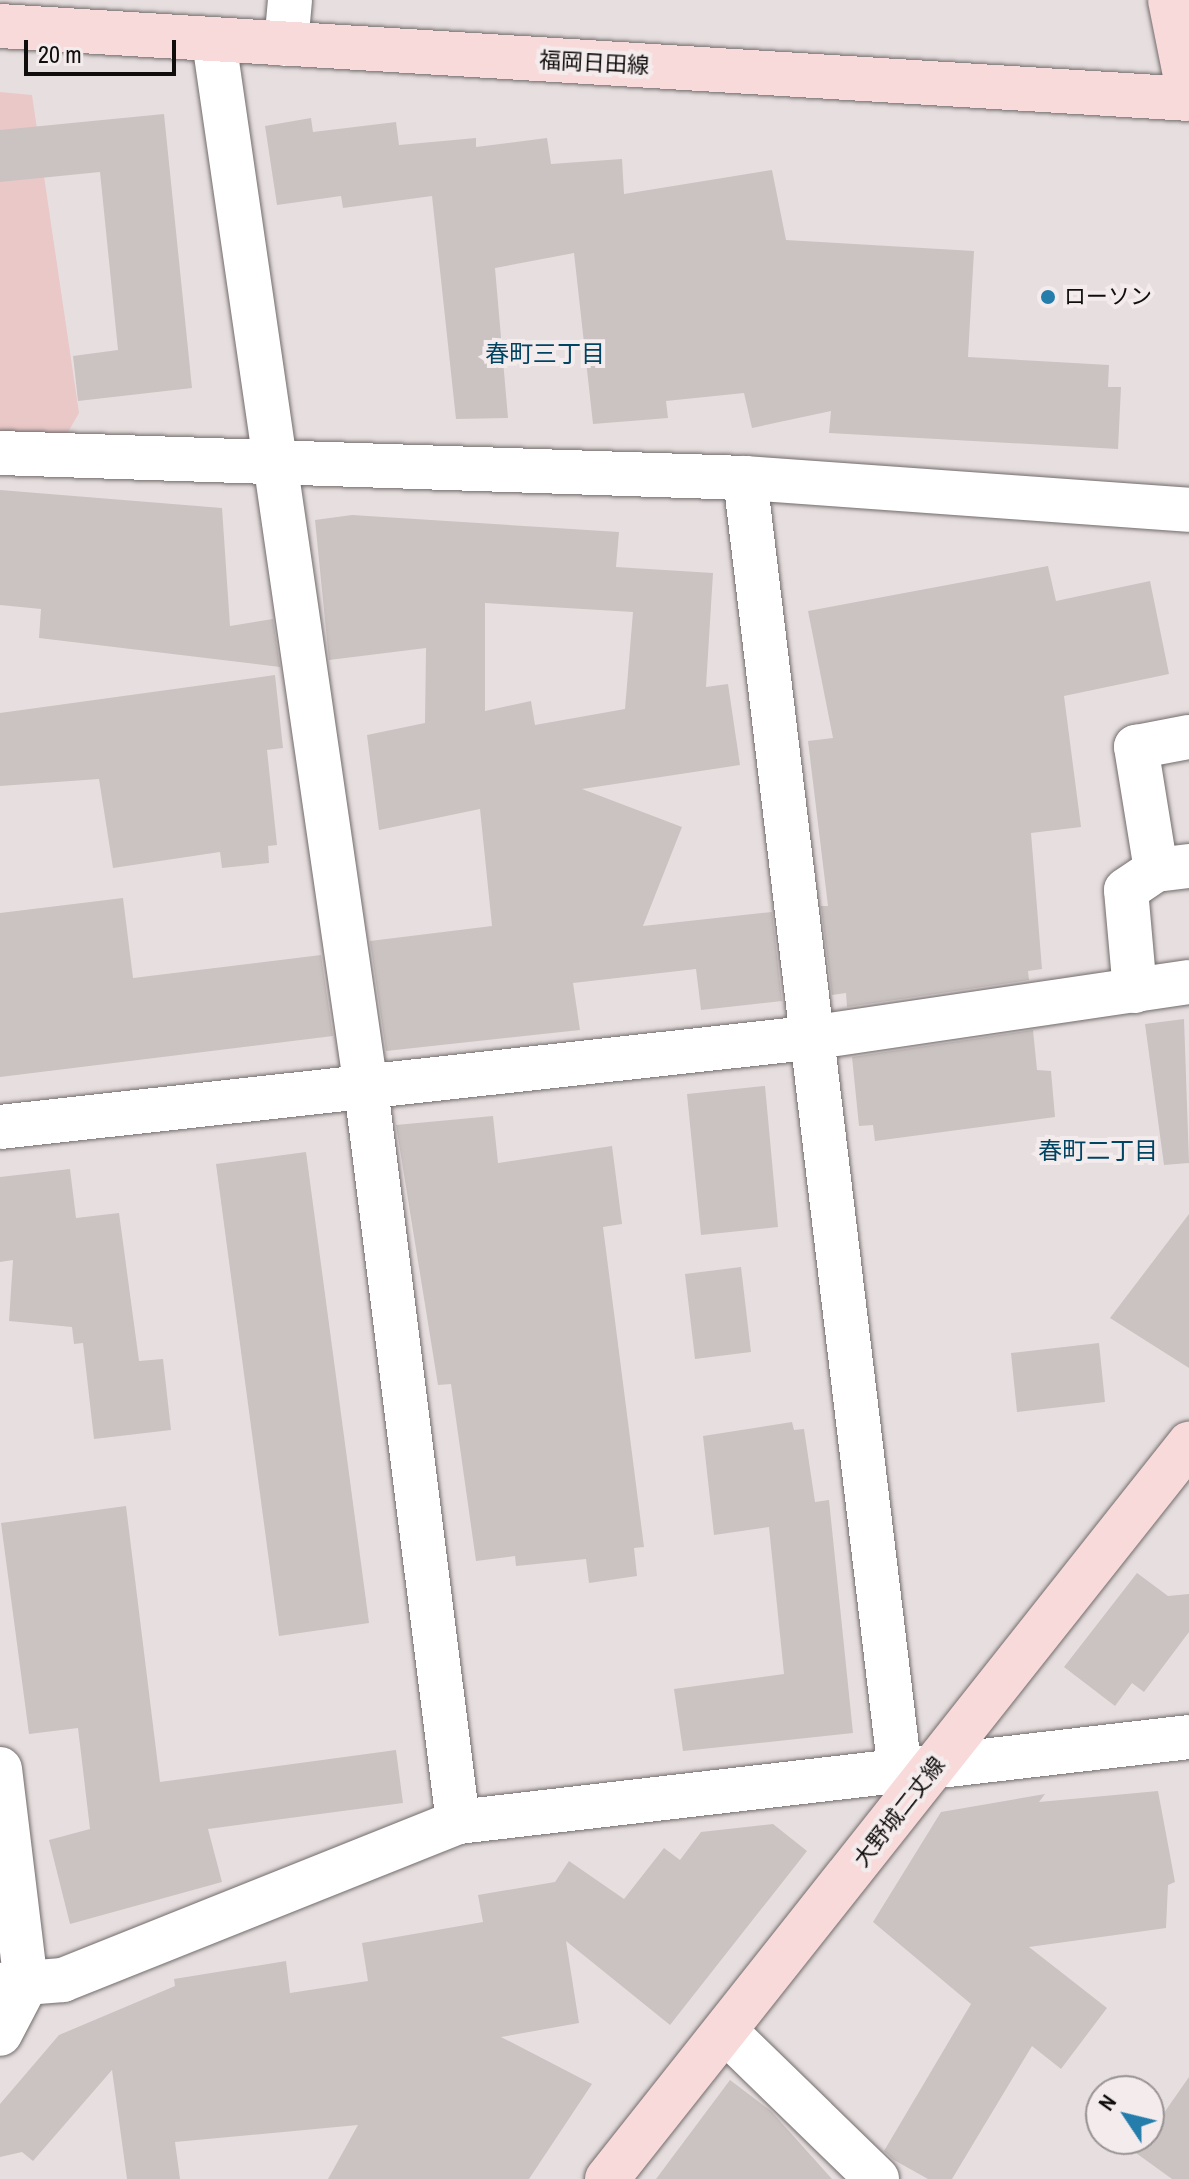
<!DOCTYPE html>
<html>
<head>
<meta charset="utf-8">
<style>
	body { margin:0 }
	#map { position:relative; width:1189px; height:2179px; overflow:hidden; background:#e7dfdf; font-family:"Archivo Narrow","Noto Sans JP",sans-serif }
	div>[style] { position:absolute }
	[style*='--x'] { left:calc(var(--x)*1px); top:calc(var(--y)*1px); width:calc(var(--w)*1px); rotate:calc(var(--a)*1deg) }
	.green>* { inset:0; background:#eac8c8 }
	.building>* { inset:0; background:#cac3c2 }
	.roads { filter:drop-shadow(0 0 2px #736c6c) drop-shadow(0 0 2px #736c6c) }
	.minor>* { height:44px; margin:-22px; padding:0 22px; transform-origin:22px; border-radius:22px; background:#fff }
	.major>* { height:44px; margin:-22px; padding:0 22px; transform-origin:22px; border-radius:22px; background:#f8dada }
	.dots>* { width:22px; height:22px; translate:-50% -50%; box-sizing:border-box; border:4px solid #f4ecec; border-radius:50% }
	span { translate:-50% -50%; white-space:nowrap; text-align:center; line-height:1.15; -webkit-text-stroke:8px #f4ecec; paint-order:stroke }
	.street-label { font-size:22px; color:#100d0d }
	.poi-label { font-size:22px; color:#100d0d }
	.left { translate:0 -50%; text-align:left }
	.neighbourhood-label { font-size:24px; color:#004463 }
	.north { position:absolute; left:1085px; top:2075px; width:80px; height:80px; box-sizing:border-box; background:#f4ecec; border:2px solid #999393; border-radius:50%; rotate:305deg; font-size:22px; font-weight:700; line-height:32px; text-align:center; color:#100d0d }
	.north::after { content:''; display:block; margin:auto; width:28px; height:36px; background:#257dac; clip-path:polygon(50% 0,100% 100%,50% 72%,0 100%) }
	.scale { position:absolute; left:24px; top:40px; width:152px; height:36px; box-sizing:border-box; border:4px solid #100d0d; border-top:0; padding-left:10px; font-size:24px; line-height:28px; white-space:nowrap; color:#100d0d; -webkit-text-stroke:6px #f4ecec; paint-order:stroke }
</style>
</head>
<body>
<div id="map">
	<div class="green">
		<i style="clip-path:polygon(0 92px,32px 95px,79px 413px,64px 439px,0 435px)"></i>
	</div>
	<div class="building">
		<i style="clip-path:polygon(164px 114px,192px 388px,78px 401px,73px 356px,118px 350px,100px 172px,0 182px,0 130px)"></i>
		<i style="clip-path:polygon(311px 118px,313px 132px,396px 122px,399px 145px,476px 138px,476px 147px,547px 138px,551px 164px,622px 159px,624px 194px,772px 170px,786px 240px,974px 251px,968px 357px,1109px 365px,1108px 387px,1121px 387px,1118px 449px,829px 433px,831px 411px,752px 428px,744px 393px,666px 401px,668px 418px,593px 424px,574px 253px,495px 268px,508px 418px,456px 419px,432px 196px,343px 208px,341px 196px,277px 205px,265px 126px)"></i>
		<i style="clip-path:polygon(0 490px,222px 508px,230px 626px,273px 619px,280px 667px,39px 638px,41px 609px,0 605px)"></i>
		<i style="clip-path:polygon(evenodd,352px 515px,619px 532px,616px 567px,713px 573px,706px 687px,728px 684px,740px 765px,582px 789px,682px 827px,643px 926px,772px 912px,782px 1001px,701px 1010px,696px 969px,573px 983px,580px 1030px,386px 1051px,370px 941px,492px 926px,480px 809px,379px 830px,367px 735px,425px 723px,426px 648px,329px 660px,315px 520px,352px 515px,485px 603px,633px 612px,625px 709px,535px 725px,531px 701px,485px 711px,485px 603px)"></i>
		<i style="clip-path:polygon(1048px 566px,1056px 601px,1150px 581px,1169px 674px,1064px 696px,1081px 827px,1031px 833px,1042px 969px,1028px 971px,1029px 980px,847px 1007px,846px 993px,832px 995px,821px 906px,828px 906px,808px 741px,833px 738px,808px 611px)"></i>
		<i style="clip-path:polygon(275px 675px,283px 748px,267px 750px,277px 845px,268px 846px,269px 863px,222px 868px,220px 852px,113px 868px,99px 779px,0 786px,0 713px)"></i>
		<i style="clip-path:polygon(123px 898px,133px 978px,321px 955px,333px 1036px,0 1077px,0 913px)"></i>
		<i style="clip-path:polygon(1184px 1019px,1189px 1163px,1164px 1165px,1145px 1024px)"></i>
		<i style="clip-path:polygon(1033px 1030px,1037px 1070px,1051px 1071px,1055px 1117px,875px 1141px,873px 1125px,859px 1126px,852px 1057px)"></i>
		<i style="clip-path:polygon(765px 1086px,778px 1227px,701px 1235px,687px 1094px)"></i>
		<i style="clip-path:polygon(493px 1116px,498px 1163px,612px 1146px,622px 1224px,603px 1227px,644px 1547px,634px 1548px,637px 1576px,589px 1583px,586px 1559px,516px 1566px,515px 1556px,476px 1561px,451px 1384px,438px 1385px,396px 1125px)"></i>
		<i style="clip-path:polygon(306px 1152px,369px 1623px,279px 1636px,216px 1164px)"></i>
		<i style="clip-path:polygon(70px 1169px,76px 1218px,119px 1213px,139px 1361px,163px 1359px,171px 1430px,94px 1439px,83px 1343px,74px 1344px,72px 1327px,9px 1321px,13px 1260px,0 1262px,0 1177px)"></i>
		<i style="clip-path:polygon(1189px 1214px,1189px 1368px,1110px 1318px)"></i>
		<i style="clip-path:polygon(741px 1267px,751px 1352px,695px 1359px,685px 1274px)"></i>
		<i style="clip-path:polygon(1099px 1343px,1105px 1402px,1017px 1412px,1011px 1353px)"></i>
		<i style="clip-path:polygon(792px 1422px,794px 1430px,804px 1429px,815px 1502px,829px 1500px,853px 1733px,683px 1751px,674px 1689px,784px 1674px,769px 1527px,714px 1535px,703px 1436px)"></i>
		<i style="clip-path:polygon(126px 1506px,160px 1782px,396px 1750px,403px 1803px,208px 1829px,222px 1882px,70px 1924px,49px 1840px,90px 1829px,78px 1728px,29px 1734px,1px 1523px)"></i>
		<i style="clip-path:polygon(1137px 1573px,1168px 1596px,1189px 1594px,1189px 1632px,1144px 1692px,1132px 1683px,1115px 1706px,1064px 1667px)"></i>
		<i style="clip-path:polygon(1158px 1791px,1175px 1882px,1168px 1885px,1166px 1928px,1029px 1947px,1107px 2008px,1061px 2069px,1032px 2046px,952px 2179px,928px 2179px,894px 2160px,884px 2151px,971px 2004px,873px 1922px,941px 1812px,1045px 1794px,1039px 1802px)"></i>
		<i style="clip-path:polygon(773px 1824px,807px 1851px,670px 2025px,566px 1941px,579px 2023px,501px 2037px,592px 2084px,529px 2179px,328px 2179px,358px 2125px,175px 2142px,180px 2179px,127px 2179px,112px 2070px,33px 2161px,22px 2152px,0 2157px,0 2104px,59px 2035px,175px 1986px,174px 1979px,286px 1961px,290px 1993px,368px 1981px,362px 1943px,483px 1922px,478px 1895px,555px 1882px,569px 1861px,624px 1899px,664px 1848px,680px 1860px,701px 1832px)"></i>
		<i style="clip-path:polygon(1189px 2077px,1189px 2179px,1172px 2179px,1136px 2153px)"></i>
		<i style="clip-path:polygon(730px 2080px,771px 2111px,832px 2179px,656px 2179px)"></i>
	</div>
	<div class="roads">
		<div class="minor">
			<i style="--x:214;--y:41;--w:1058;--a:81.74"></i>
			<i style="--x:366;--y:1088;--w:740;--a:82.86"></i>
			<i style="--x:286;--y:44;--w:44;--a:-84.8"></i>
			<i style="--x:0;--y:453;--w:745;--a:1.92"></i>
			<i style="--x:745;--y:478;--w:445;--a:4.1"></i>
			<i style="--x:745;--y:478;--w:1304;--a:83.17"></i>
			<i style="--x:1156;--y:870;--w:125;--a:-99.2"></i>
			<i style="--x:1136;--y:747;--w:54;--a:-10.7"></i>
			<i style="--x:1135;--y:991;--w:101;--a:-95.1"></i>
			<i style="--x:1126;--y:890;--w:36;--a:-34"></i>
			<i style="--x:1156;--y:870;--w:33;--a:-7"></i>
			<i style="--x:0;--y:1127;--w:821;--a:-6.29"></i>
			<i style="--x:816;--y:1037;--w:377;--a:-8.4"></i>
			<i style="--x:0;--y:1769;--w:217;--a:83.1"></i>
			<i style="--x:26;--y:1984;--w:56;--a:117.5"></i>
			<i style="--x:0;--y:1985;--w:63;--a:-4.5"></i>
			<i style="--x:63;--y:1980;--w:425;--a:-21.8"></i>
			<i style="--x:458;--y:1822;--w:736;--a:-6.63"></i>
			<i style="--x:725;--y:2031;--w:212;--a:44.2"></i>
		</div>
		<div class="major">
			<i style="--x:1170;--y:0;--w:97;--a:78.7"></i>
			<i style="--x:0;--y:26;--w:1191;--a:3.51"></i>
			<i style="--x:607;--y:2179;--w:938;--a:-51.63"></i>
		</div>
	</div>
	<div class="dots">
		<i style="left:1048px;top:297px;background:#257dac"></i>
	</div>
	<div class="street-label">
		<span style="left:594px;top:63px;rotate:3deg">福岡日田線</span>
		<span style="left:899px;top:1812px;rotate:-52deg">大野城二丈線</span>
	</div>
	<div class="poi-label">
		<span class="left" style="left:1064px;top:297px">ローソン</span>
	</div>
	<div class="neighbourhood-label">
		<span style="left:545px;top:354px">春町三丁目</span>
		<span style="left:1098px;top:1151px">春町二丁目</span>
	</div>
	<div class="north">N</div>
	<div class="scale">20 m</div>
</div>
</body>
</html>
